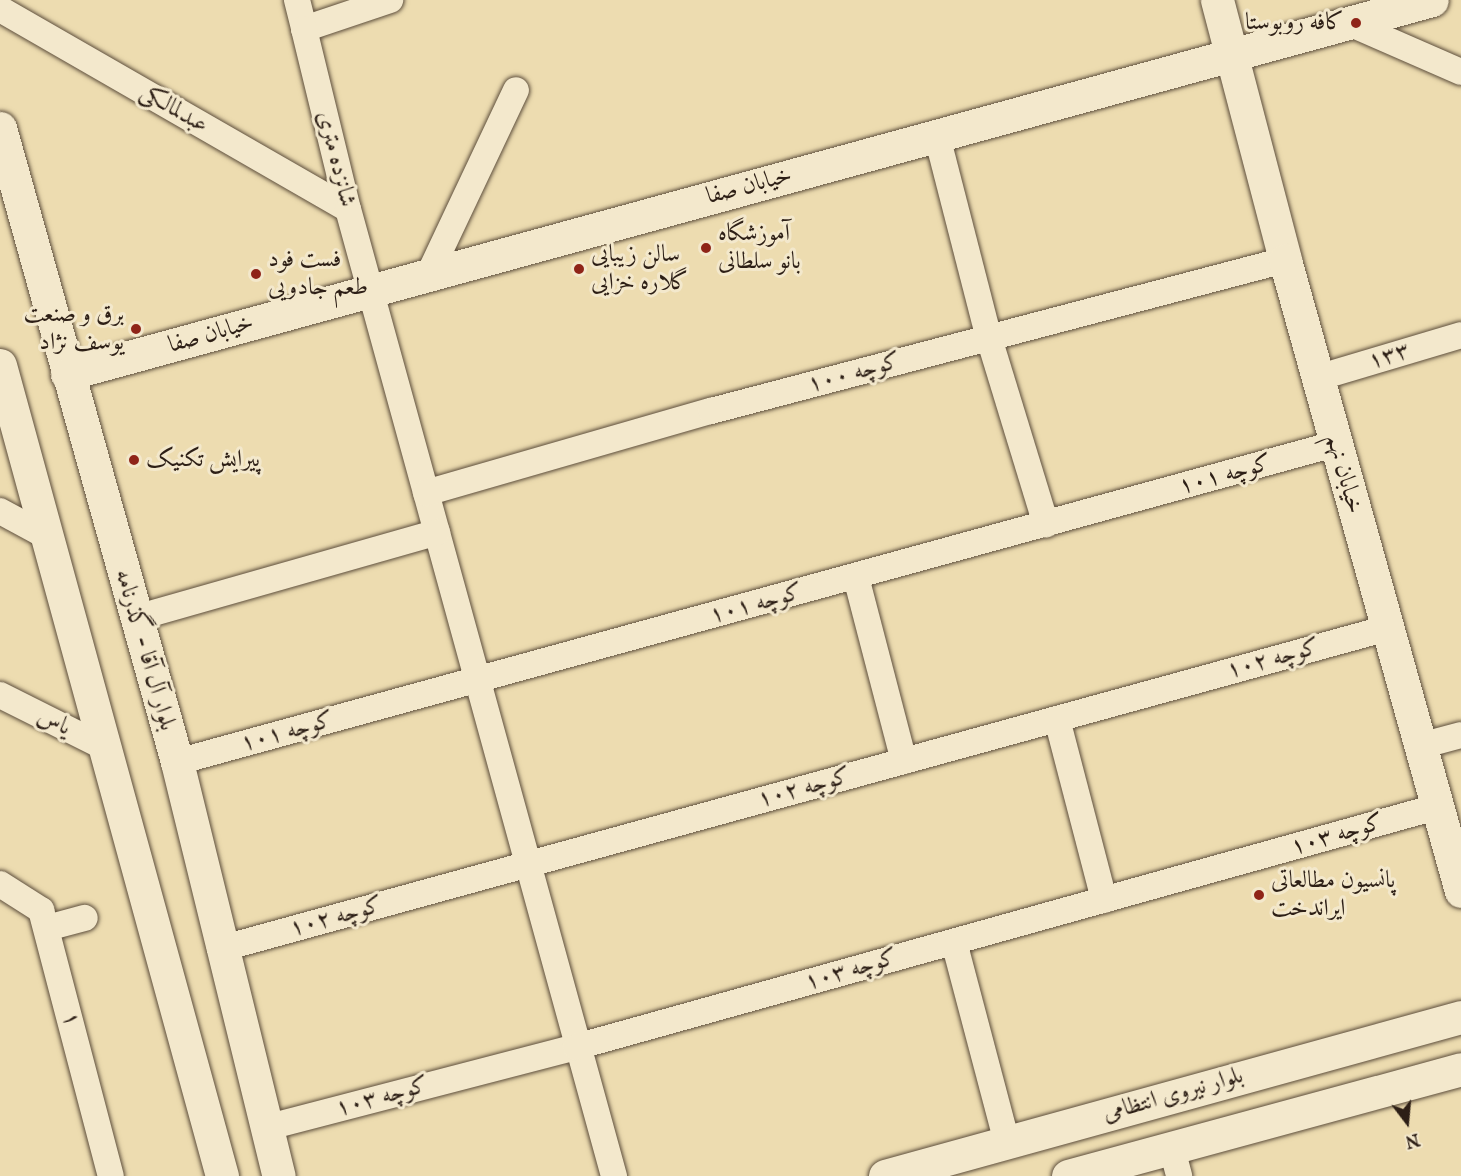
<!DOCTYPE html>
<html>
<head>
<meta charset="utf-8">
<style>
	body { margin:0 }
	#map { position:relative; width:1461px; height:1176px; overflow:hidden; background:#eddcb0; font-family:"IM FELL English",Amiri,serif }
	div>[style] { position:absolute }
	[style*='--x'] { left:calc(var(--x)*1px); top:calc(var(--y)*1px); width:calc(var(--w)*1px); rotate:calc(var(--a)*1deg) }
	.roads { filter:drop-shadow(0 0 2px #5d4e3c) drop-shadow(0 0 2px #5d4e3c) }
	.street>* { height:26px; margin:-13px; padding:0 13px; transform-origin:13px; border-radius:13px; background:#f3e8cc }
	.secondary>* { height:33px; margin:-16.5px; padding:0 16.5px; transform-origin:16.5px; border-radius:16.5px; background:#f3e8cc }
	.dots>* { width:16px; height:16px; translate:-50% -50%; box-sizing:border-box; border:3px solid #f3e8cc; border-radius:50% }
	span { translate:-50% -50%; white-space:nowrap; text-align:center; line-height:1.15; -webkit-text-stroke:6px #f3e8cc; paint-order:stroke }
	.poi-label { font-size:24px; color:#2d1f16 }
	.right { translate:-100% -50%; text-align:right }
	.left { translate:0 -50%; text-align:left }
	.street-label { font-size:24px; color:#2d1f16 }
	.north { position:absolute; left:1377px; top:1092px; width:60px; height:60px; -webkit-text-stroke:4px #f3e8cc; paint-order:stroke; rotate:164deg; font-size:16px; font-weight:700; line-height:24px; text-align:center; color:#2d1f16 }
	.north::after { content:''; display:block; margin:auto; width:21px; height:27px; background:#2d1f16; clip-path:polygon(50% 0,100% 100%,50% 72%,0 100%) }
</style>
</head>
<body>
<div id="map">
	<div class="roads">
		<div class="street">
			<i style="--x:297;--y:0;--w:30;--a:76"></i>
			<i style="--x:304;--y:29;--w:91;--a:-18.6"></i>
			<i style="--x:0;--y:9;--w:401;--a:29.9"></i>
			<i style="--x:1349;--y:23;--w:122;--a:23.6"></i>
			<i style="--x:304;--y:29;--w:185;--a:76.3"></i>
			<i style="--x:348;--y:209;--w:1003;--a:74.62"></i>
			<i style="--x:937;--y:136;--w:209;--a:75.6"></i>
			<i style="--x:989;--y:338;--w:195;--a:73"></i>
			<i style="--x:430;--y:272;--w:201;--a:-64.7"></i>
			<i style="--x:1317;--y:378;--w:150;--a:-16.6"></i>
			<i style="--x:426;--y:493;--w:297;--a:-16.1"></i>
			<i style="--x:711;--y:411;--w:594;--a:-14.74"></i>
			<i style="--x:0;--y:511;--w:55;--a:28.4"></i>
			<i style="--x:856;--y:577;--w:190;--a:75.4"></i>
			<i style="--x:136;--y:618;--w:313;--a:-15.9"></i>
			<i style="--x:0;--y:695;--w:121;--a:26.6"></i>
			<i style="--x:1057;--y:719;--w:187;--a:75.4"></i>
			<i style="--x:1420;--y:746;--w:42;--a:-15"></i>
			<i style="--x:177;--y:762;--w:1201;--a:-15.36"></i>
			<i style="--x:0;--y:884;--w:49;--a:32.4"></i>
			<i style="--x:41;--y:910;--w:275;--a:75.3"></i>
			<i style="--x:47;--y:928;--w:39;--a:-15"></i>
			<i style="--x:954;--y:942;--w:207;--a:75.2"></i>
			<i style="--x:220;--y:949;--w:1211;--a:-15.37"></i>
			<i style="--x:265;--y:1128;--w:321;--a:-14.6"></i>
			<i style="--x:576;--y:1047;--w:893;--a:-15.59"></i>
			<i style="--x:1172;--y:1149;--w:28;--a:75"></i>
		</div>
		<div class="secondary">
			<i style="--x:1217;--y:0;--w:269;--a:75.3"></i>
			<i style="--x:1285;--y:260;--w:655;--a:74.42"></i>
			<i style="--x:0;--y:128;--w:658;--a:74.4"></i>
			<i style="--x:177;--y:762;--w:426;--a:76.2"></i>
			<i style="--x:0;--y:365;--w:841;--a:74.69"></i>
			<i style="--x:67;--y:374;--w:1415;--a:-15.32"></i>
			<i style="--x:885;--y:1176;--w:598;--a:-15.43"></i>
			<i style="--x:1068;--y:1176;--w:407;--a:-15.2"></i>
		</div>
	</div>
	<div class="dots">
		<i style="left:1356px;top:23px;background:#8f2418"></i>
		<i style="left:706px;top:248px;background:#8f2418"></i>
		<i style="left:579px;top:269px;background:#8f2418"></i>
		<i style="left:256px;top:274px;background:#8f2418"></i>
		<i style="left:136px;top:329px;background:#8f2418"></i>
		<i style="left:134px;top:460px;background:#8f2418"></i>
		<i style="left:1259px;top:895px;background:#8f2418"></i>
	</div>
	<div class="poi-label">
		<span class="right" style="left:1344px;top:23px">کافه روبوستا</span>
		<span class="left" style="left:718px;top:248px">آموزشگاه<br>بانو سلطانی</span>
		<span class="left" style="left:591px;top:269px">سالن زیبایی<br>گلاره خزایی</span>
		<span class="left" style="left:268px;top:274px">فست فود<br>طعم جادویی</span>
		<span class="right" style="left:124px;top:329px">برق و صنعت<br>یوسف نژاد</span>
		<span class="left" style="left:146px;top:460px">پیرایش تکنیک</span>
		<span class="left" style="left:1271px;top:895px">پانسیون مطالعاتی<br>ایراندخت</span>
	</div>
	<div class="street-label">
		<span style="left:174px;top:109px;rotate:30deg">عبدلمالکی</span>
		<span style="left:336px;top:159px;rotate:76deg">شانزده متری</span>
		<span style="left:749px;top:186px;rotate:-15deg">خیابان صفا</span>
		<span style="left:211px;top:334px;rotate:-16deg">خیابان صفا</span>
		<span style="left:1389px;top:356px;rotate:-17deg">۱۳۳</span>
		<span style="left:854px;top:373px;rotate:-15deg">کوچه ۱۰۰</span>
		<span style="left:1344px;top:474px;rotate:74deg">خیابان نهم</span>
		<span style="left:1225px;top:475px;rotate:-15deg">کوچه ۱۰۱</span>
		<span style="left:756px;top:604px;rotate:-15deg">کوچه ۱۰۱</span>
		<span style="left:145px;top:650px;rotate:74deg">بلوار آل آقا - گذرنامه</span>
		<span style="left:1273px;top:659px;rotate:-15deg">کوچه ۱۰۲</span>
		<span style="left:54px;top:722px;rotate:26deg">یاس</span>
		<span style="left:287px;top:732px;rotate:-15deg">کوچه ۱۰۱</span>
		<span style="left:804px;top:788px;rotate:-15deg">کوچه ۱۰۲</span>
		<span style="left:1337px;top:835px;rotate:-16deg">کوچه ۱۰۳</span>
		<span style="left:336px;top:917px;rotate:-15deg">کوچه ۱۰۲</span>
		<span style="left:851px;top:970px;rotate:-16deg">کوچه ۱۰۳</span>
		<span style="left:71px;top:1019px;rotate:76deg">۱</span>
		<span style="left:1173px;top:1095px;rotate:-16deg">بلوار نیروی انتظامی</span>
		<span style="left:382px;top:1097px;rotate:-15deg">کوچه ۱۰۳</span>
	</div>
	<div class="north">N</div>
</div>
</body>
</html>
